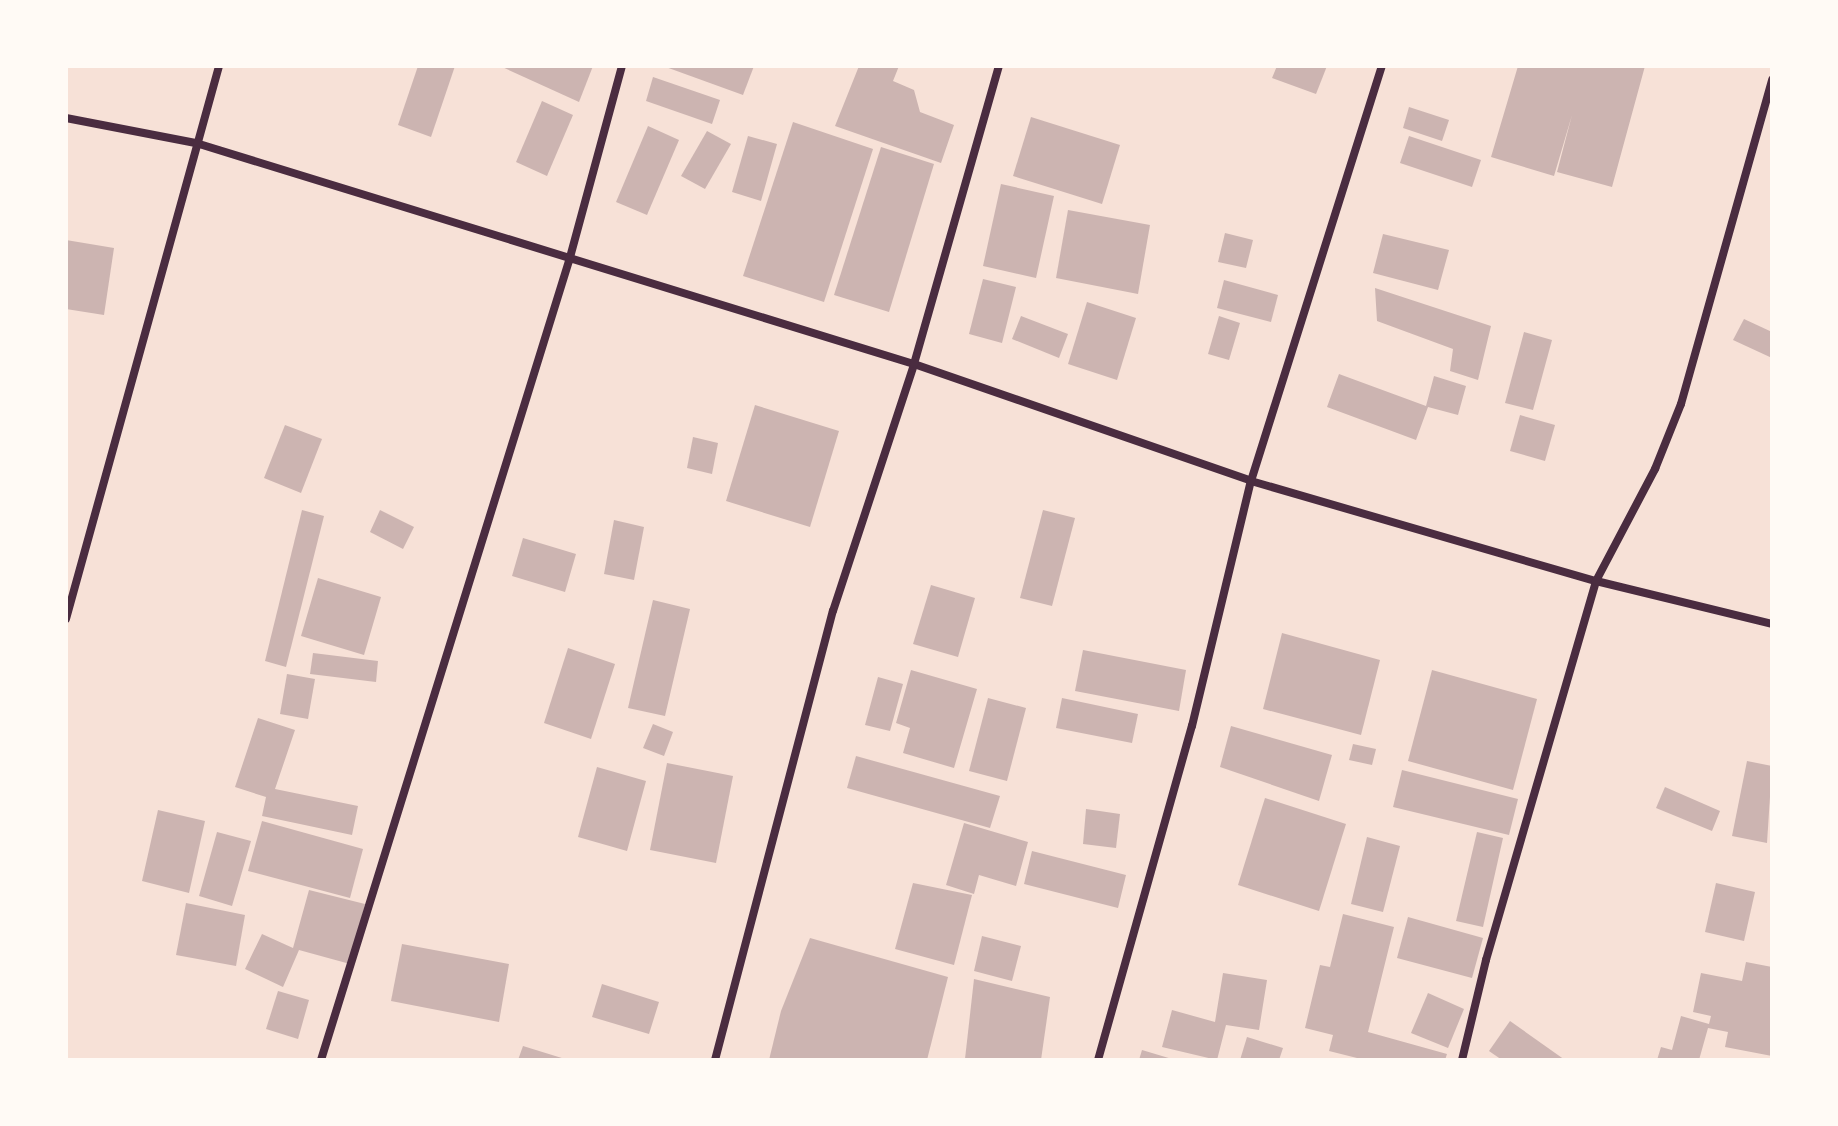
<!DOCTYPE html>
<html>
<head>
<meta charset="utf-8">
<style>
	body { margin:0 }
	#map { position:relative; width:1838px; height:1126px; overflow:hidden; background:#f7e1d7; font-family:Merriweather,serif }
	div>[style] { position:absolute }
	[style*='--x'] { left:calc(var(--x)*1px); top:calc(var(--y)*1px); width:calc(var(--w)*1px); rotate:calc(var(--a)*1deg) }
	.building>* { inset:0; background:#ccb4b1 }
	.minor>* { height:8px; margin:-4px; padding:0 4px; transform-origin:4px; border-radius:4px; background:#4a2c40 }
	span { translate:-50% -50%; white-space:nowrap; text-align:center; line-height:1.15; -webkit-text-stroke:8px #fffaf5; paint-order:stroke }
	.frame { position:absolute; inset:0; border:68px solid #fffaf5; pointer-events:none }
</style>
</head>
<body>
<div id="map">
	<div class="building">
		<i style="clip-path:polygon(418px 66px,455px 66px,431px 137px,398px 125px)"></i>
		<i style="clip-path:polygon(500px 66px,593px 66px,579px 102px)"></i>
		<i style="clip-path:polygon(663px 66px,754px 66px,743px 95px)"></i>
		<i style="clip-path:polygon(859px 66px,899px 66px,893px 81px,914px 90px,920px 112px,954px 125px,941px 163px,835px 126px)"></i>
		<i style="clip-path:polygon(1277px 66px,1327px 66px,1316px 94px,1272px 78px)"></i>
		<i style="clip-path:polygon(1518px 66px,1645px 66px,1612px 187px,1557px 172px,1572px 115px,1554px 176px,1491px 157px)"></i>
		<i style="clip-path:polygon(653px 77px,720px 100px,712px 124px,646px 101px)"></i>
		<i style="clip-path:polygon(542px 101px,573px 115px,547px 176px,516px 162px)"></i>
		<i style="clip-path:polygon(1409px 107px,1449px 120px,1442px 141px,1403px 128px)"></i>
		<i style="clip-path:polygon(1031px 117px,1120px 145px,1102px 204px,1013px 176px)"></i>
		<i style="clip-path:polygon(793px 122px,873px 149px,824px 302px,743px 276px)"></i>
		<i style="clip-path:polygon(648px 126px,679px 140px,647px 215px,616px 202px)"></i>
		<i style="clip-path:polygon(707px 131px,731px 144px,705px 189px,681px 176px)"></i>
		<i style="clip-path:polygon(748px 136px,777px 144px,761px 201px,732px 192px)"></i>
		<i style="clip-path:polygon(1409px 136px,1481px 160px,1472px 187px,1400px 163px)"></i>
		<i style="clip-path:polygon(881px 147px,934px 164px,889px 312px,834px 295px)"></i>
		<i style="clip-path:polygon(1001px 184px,1054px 196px,1036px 278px,983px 266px)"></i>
		<i style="clip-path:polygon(1068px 210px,1150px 225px,1138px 294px,1056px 278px)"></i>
		<i style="clip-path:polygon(1225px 233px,1253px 240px,1246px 268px,1218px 262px)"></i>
		<i style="clip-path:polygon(1383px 234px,1449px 250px,1438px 290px,1373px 273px)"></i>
		<i style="clip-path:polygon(66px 240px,114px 248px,104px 315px,66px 309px)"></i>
		<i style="clip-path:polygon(983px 279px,1016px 287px,1002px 343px,969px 334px)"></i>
		<i style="clip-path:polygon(1224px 280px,1278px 295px,1271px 322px,1217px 308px)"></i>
		<i style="clip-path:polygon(1375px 288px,1491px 326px,1478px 380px,1450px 371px,1453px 349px,1377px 321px)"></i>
		<i style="clip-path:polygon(1087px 302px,1136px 318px,1117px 380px,1068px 364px)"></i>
		<i style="clip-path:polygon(1021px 316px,1068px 334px,1059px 358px,1012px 339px)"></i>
		<i style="clip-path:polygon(1219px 316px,1240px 323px,1229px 360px,1208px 354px)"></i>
		<i style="clip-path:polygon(1744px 319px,1772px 332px,1772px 358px,1733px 340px)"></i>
		<i style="clip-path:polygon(1524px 332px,1552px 340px,1533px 410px,1505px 403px)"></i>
		<i style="clip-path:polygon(1339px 374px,1426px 406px,1434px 376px,1466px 386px,1458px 415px,1428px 407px,1416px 440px,1327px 407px)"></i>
		<i style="clip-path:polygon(755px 405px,839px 431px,810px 527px,726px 501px)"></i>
		<i style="clip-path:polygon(1520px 415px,1555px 425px,1545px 461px,1510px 451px)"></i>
		<i style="clip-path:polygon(285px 425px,322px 439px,301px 493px,264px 478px)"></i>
		<i style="clip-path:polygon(693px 437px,718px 443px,712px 474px,687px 468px)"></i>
		<i style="clip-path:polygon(302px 510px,324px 516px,286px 667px,265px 661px)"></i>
		<i style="clip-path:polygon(380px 510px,414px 527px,403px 549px,370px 532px)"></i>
		<i style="clip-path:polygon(1043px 510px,1075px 518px,1052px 606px,1020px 598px)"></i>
		<i style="clip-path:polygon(614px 520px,644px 527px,634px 580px,604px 574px)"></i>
		<i style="clip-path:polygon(523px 538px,576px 554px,565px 592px,512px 576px)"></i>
		<i style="clip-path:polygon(318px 578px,381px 597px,364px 655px,301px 636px)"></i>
		<i style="clip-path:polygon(931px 585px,975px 598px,958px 657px,913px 644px)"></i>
		<i style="clip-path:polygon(653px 600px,690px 609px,665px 716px,628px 708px)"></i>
		<i style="clip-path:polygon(1282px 633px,1380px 660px,1361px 735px,1263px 709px)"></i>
		<i style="clip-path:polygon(568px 648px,615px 664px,591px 739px,544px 723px)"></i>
		<i style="clip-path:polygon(1083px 650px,1186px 670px,1179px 711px,1075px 691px)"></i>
		<i style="clip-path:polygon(313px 653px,378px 661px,376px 682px,310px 674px)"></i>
		<i style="clip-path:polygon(911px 670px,977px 689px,954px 768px,903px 753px,910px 728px,896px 723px)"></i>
		<i style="clip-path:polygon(1432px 670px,1537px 699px,1513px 790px,1408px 761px)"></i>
		<i style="clip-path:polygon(287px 674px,315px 679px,308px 719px,280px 714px)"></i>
		<i style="clip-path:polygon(878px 677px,903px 684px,890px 731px,865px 725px)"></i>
		<i style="clip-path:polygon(988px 698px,1026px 708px,1007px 781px,969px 771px)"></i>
		<i style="clip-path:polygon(1062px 698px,1138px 714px,1132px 743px,1056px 728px)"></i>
		<i style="clip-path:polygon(258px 718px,295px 730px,275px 789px,358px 806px,352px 835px,262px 816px,266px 797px,235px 787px)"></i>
		<i style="clip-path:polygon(653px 724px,673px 732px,664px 756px,643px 748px)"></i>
		<i style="clip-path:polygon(1231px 726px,1332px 755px,1319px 801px,1220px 767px)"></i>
		<i style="clip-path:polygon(1353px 744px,1376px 749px,1372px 765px,1349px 760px)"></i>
		<i style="clip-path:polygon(856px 756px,1000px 796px,990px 828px,847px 788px)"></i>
		<i style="clip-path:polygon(1747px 761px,1772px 766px,1767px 843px,1732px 836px)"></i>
		<i style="clip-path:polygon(667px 763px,733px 776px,716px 863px,650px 850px)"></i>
		<i style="clip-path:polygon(597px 767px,646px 781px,627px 851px,578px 837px)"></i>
		<i style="clip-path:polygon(1402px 770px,1518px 799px,1509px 835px,1393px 807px)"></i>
		<i style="clip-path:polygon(1665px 787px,1720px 811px,1712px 831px,1656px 808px)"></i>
		<i style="clip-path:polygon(1265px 798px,1346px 824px,1319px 911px,1238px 885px)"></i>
		<i style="clip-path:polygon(1086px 809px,1120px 814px,1116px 848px,1083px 844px)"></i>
		<i style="clip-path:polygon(158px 810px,205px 821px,189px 893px,142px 881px)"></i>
		<i style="clip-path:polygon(262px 821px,363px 849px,350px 898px,248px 871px)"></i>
		<i style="clip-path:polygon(964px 823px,1028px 842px,1016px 886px,979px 875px,974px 894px,946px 885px)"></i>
		<i style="clip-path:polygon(217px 832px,251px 841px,232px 906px,199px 896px)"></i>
		<i style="clip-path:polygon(1477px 832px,1503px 838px,1483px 927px,1456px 921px)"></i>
		<i style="clip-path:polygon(1367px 837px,1400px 846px,1383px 912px,1351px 904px)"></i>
		<i style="clip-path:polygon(1032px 851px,1126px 875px,1118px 908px,1024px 884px)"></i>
		<i style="clip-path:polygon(913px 883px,972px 895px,954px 965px,895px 949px)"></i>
		<i style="clip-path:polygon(1716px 883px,1755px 892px,1744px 941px,1705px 932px)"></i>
		<i style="clip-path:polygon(309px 890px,365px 904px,350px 964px,299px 950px,283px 987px,245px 969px,262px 934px,293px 948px)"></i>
		<i style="clip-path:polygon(186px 903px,245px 915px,236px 966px,176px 955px)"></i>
		<i style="clip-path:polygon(1343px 914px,1394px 927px,1368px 1032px,1447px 1054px,1445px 1060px,1365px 1060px,1329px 1051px,1333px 1035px,1305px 1028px,1320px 965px,1330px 967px)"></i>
		<i style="clip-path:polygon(1408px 917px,1483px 938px,1472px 978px,1397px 958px)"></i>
		<i style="clip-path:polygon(982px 936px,1021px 946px,1012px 981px,974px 971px)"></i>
		<i style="clip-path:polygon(810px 938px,948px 977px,927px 1060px,769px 1060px,781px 1011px)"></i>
		<i style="clip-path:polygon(402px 944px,509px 964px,499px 1022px,391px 1001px)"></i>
		<i style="clip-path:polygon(1746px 962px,1772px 967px,1772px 1056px,1725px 1047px,1728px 1032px,1708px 1028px,1699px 1060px,1657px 1060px,1661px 1047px,1672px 1050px,1681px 1016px,1709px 1024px,1711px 1016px,1693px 1012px,1701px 973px,1742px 981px)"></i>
		<i style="clip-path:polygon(1223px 973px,1267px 980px,1259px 1030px,1226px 1025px,1217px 1060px,1162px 1047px,1172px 1010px,1215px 1022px)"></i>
		<i style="clip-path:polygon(974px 979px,1050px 997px,1041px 1060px,965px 1059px)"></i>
		<i style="clip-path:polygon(602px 984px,659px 1002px,649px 1034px,592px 1017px)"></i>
		<i style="clip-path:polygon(278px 991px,309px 1000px,298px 1039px,266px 1029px)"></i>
		<i style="clip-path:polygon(1428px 993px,1464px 1009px,1448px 1048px,1411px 1033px)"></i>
		<i style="clip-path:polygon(1510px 1021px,1565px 1060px,1502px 1060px,1489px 1051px)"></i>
		<i style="clip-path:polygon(1247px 1037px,1283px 1048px,1279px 1060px,1240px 1060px)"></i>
		<i style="clip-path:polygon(523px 1046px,565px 1059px,565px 1060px,518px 1060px)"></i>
		<i style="clip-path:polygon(1142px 1050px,1172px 1059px,1172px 1060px,1139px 1060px)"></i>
	</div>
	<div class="minor">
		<i style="--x:66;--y:118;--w:132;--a:10.9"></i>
		<i style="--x:196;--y:143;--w:751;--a:17.11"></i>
		<i style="--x:914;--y:364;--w:357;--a:19.1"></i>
		<i style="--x:1251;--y:481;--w:359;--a:16.2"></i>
		<i style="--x:1596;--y:581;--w:181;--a:13.7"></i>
		<i style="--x:66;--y:619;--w:574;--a:-74.53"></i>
		<i style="--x:321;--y:1060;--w:837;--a:-72.76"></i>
		<i style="--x:569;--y:261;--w:202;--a:-74.8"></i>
		<i style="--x:715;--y:1060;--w:464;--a:-75.3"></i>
		<i style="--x:833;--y:611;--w:260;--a:-71.8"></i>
		<i style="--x:914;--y:364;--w:310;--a:-74.1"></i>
		<i style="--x:1098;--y:1060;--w:347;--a:-74.3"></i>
		<i style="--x:1192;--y:726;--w:252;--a:-76.5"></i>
		<i style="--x:1251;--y:481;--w:435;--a:-72.5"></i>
		<i style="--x:1462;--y:1060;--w:103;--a:-76.5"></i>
		<i style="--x:1486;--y:960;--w:395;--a:-73.8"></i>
		<i style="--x:1596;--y:581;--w:127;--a:-62.2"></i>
		<i style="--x:1655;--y:469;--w:70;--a:-68.2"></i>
		<i style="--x:1681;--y:404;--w:337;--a:-74.3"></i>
	</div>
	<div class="frame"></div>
</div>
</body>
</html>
